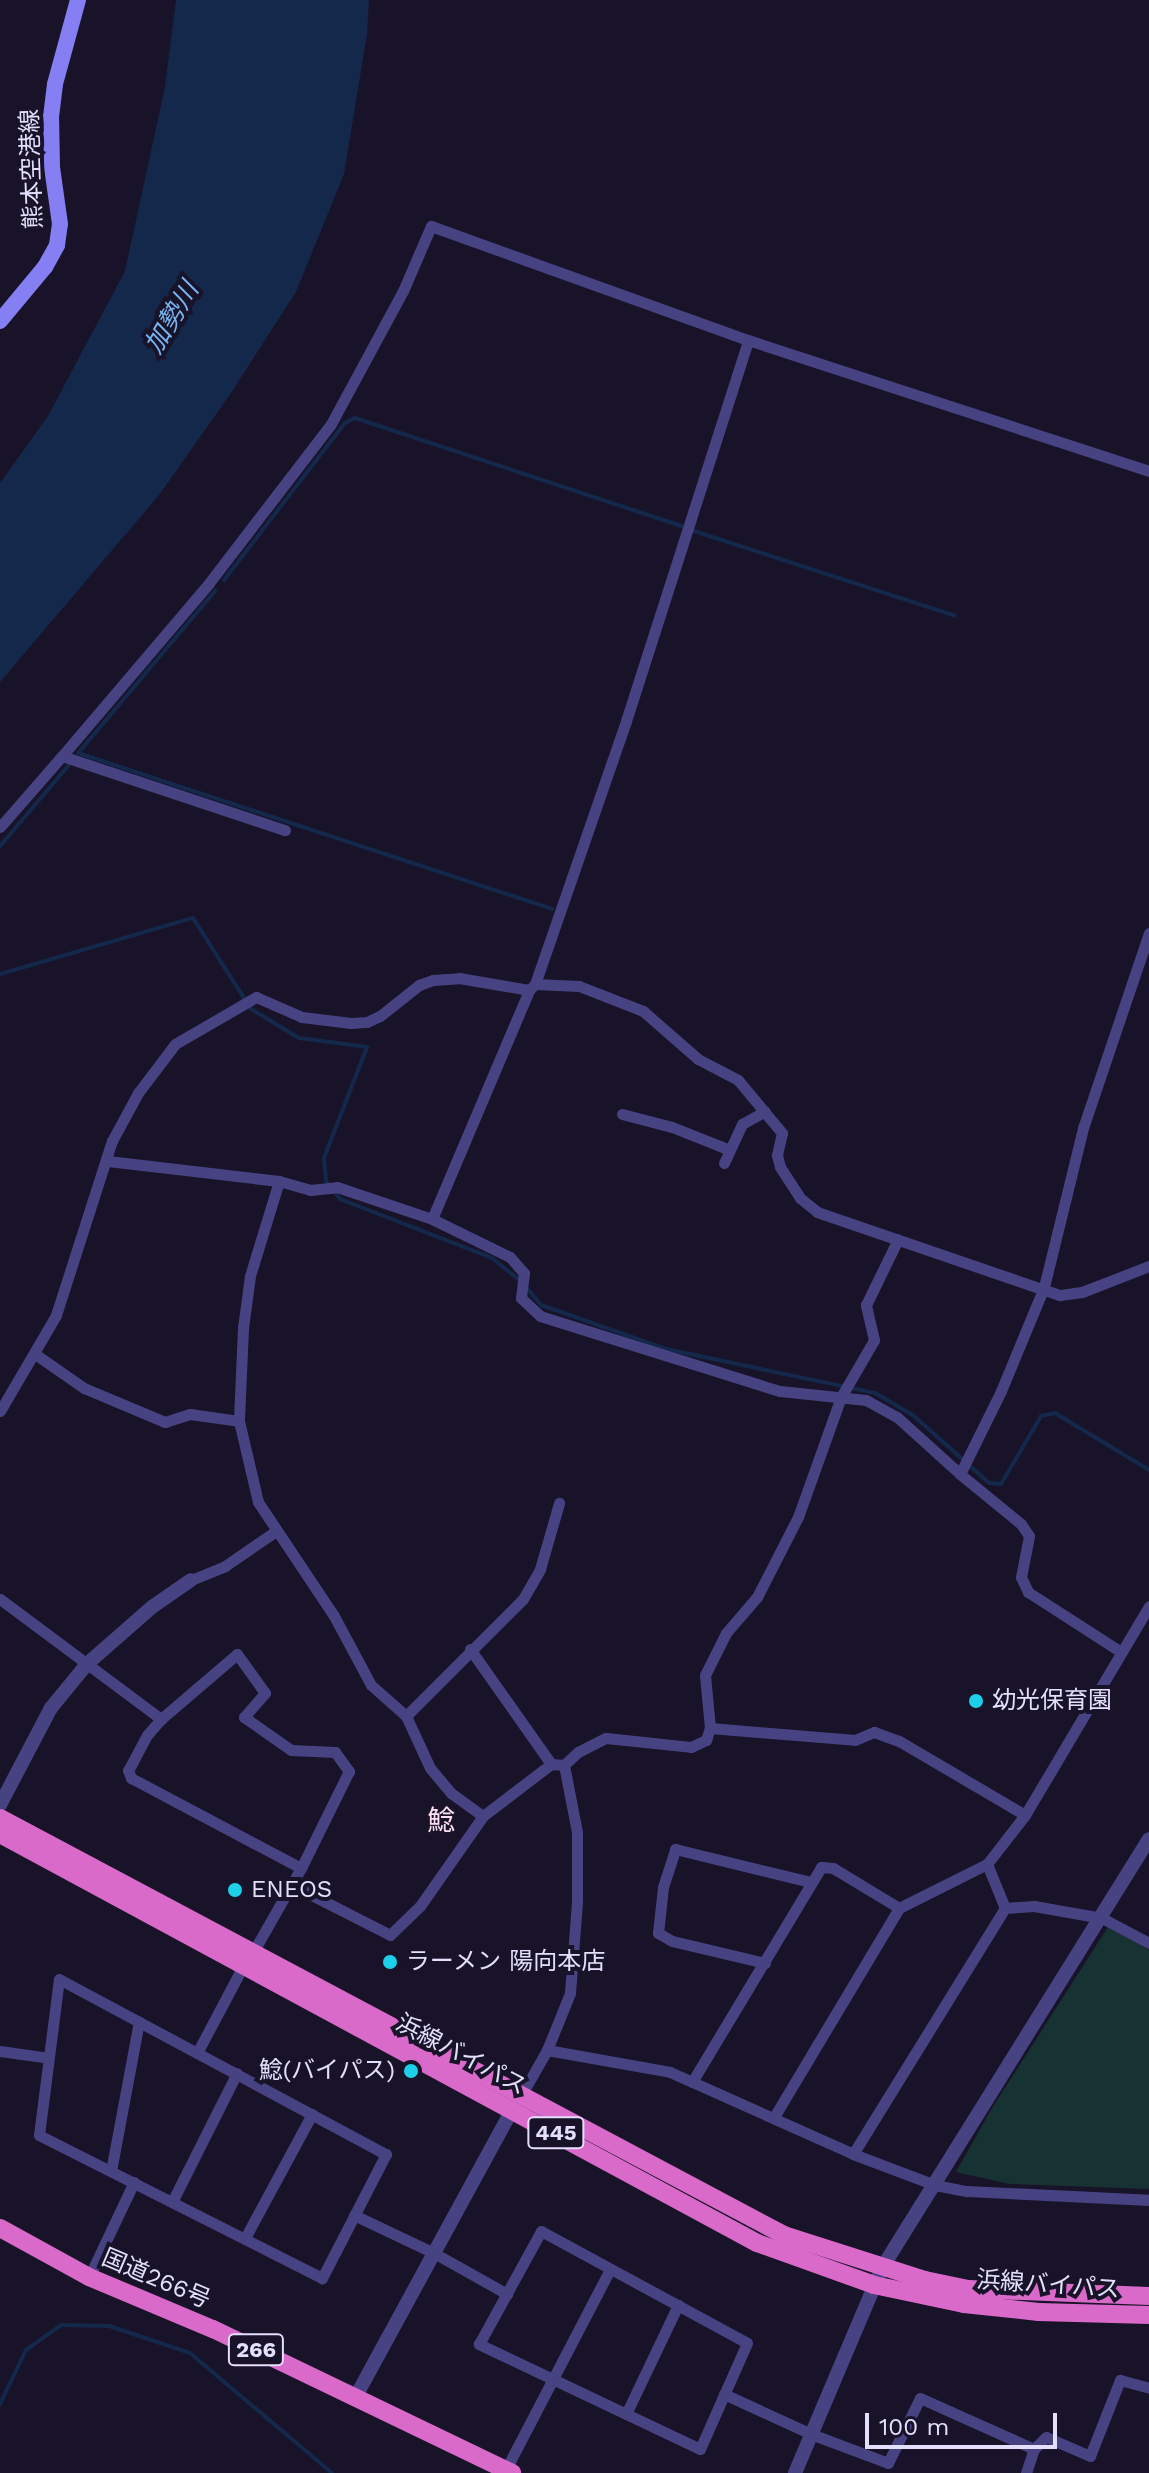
<!DOCTYPE html>
<html>
<head>
<meta charset="utf-8">
<style>
	body { margin:0 }
	#map { position:relative; width:1149px; height:2473px; overflow:hidden; background:#181329; font-family:"Work Sans","Noto Sans JP",sans-serif }
	div>[style] { position:absolute }
	[style*='--x'] { left:calc(var(--x)*1px); top:calc(var(--y)*1px); width:calc(var(--w)*1px); rotate:calc(var(--a)*1deg) }
	.green>* { inset:0; background:#173232 }
	.water>* { inset:0; background:#14284c }
	.stream>* { height:4px; margin:-2px; padding:0 2px; transform-origin:2px; border-radius:2px; background:#14284c }
	.minor>* { height:11px; margin:-5.5px; padding:0 5.5px; transform-origin:5.5px; border-radius:5.5px; background:#474383 }
	.tertiary>* { height:14px; margin:-7px; padding:0 7px; transform-origin:7px; border-radius:7px; background:#474383 }
	.secondary>* { height:16px; margin:-8px; padding:0 8px; transform-origin:8px; border-radius:8px; background:#857ff3 }
	.trunk>* { height:18px; margin:-9px; padding:0 9px; transform-origin:9px; border-radius:9px; background:#da6aca }
	.dots>* { width:22px; height:22px; translate:-50% -50%; box-sizing:border-box; border:4px solid #181329; border-radius:50% }
	span { translate:-50% -50%; white-space:nowrap; text-align:center; line-height:1.15; -webkit-text-stroke:8px #181329; paint-order:stroke }
	.shield-label span { padding:2px 6px; background:#181329; border:2px solid; border-radius:6px; -webkit-text-stroke-width:0 }
	.shield-label { font-size:22px; color:#e3dffc; font-weight:700 }
	.street-label { font-size:24px; color:#e3dffc }
	.poi-label { font-size:24px; color:#e3dffc }
	.left { translate:0 -50%; text-align:left }
	.right { translate:-100% -50%; text-align:right }
	.water-label { font-size:26px; color:#76b5f2; font-style:italic }
	.quarter-label { font-size:28px; color:#fce0f1 }
	.scale { position:absolute; left:865px; top:2413px; width:192px; height:36px; box-sizing:border-box; border:4px solid #e3dffc; border-top:0; padding-left:10px; font-size:24px; line-height:28px; white-space:nowrap; color:#e3dffc; -webkit-text-stroke:6px #181329; paint-order:stroke }
</style>
</head>
<body>
<div id="map">
	<div class="green">
		<i style="clip-path:polygon(1108px 1927px,1149px 1950px,1149px 2189px,1009px 2184px,956px 2172px,992px 2108px)"></i>
	</div>
	<div class="water">
		<i style="clip-path:polygon(176px 0,369px 0,367px 34px,344px 174px,296px 292px,229px 396px,159px 495px,0 682px,0 483px,48px 416px,125px 271px,165px 87px)"></i>
	</div>
	<div class="stream">
		<i style="--x:694;--y:531;--w:274;--a:18"></i>
		<i style="--x:224;--y:580;--w:198;--a:-52.4"></i>
		<i style="--x:345;--y:423;--w:11;--a:-27"></i>
		<i style="--x:355;--y:418;--w:344;--a:18.3"></i>
		<i style="--x:215;--y:591;--w:212;--a:130.2"></i>
		<i style="--x:78;--y:753;--w:499;--a:18.2"></i>
		<i style="--x:0;--y:846;--w:105;--a:-49.6"></i>
		<i style="--x:0;--y:974;--w:201;--a:-16.2"></i>
		<i style="--x:193;--y:918;--w:108;--a:57.5"></i>
		<i style="--x:251;--y:1009;--w:56;--a:31.1"></i>
		<i style="--x:299;--y:1038;--w:69;--a:7.5"></i>
		<i style="--x:367;--y:1047;--w:119;--a:111.2"></i>
		<i style="--x:324;--y:1158;--w:23;--a:85"></i>
		<i style="--x:326;--y:1181;--w:23;--a:52"></i>
		<i style="--x:340;--y:1199;--w:163;--a:21.2"></i>
		<i style="--x:492;--y:1258;--w:36;--a:39"></i>
		<i style="--x:526;--y:1287;--w:23;--a:50"></i>
		<i style="--x:541;--y:1305;--w:133;--a:19.4"></i>
		<i style="--x:666;--y:1349;--w:214;--a:11.9"></i>
		<i style="--x:875;--y:1393;--w:45;--a:30.5"></i>
		<i style="--x:914;--y:1416;--w:101;--a:41.8"></i>
		<i style="--x:989;--y:1483;--w:12;--a:5"></i>
		<i style="--x:1001;--y:1484;--w:79;--a:-59.5"></i>
		<i style="--x:1041;--y:1416;--w:14;--a:-12"></i>
		<i style="--x:1055;--y:1413;--w:110;--a:31.2"></i>
		<i style="--x:0;--y:2404;--w:60;--a:-64.3"></i>
		<i style="--x:26;--y:2350;--w:43;--a:-35.5"></i>
		<i style="--x:61;--y:2325;--w:48;--a:1.2"></i>
		<i style="--x:109;--y:2326;--w:85;--a:18.4"></i>
		<i style="--x:190;--y:2353;--w:186;--a:40.2"></i>
	</div>
	<div class="minor">
		<i style="--x:62;--y:756;--w:227;--a:-49.6"></i>
		<i style="--x:209;--y:583;--w:200;--a:-52.5"></i>
		<i style="--x:331;--y:424;--w:151;--a:-61.6"></i>
		<i style="--x:403;--y:291;--w:71;--a:-66.7"></i>
		<i style="--x:431;--y:226;--w:337;--a:19.8"></i>
		<i style="--x:748;--y:340;--w:422;--a:18.1"></i>
		<i style="--x:0;--y:827;--w:94;--a:-48.9"></i>
		<i style="--x:62;--y:756;--w:235;--a:18.4"></i>
		<i style="--x:535;--y:984;--w:44;--a:2.6"></i>
		<i style="--x:579;--y:986;--w:69;--a:21.3"></i>
		<i style="--x:643;--y:1011;--w:73;--a:41.1"></i>
		<i style="--x:698;--y:1059;--w:45;--a:27.7"></i>
		<i style="--x:738;--y:1080;--w:69;--a:50.3"></i>
		<i style="--x:782;--y:1133;--w:23;--a:103"></i>
		<i style="--x:777;--y:1155;--w:12;--a:76"></i>
		<i style="--x:780;--y:1167;--w:37;--a:57"></i>
		<i style="--x:800;--y:1198;--w:22;--a:39"></i>
		<i style="--x:817;--y:1212;--w:257;--a:18.9"></i>
		<i style="--x:1060;--y:1295;--w:22;--a:-8"></i>
		<i style="--x:1082;--y:1292;--w:72;--a:-21.2"></i>
		<i style="--x:622;--y:1114;--w:52;--a:14.6"></i>
		<i style="--x:672;--y:1127;--w:62;--a:21.6"></i>
		<i style="--x:108;--y:1161;--w:172;--a:6.7"></i>
		<i style="--x:279;--y:1181;--w:32;--a:16"></i>
		<i style="--x:310;--y:1190;--w:27;--a:-6"></i>
		<i style="--x:337;--y:1187;--w:100;--a:18.6"></i>
		<i style="--x:432;--y:1219;--w:87;--a:26"></i>
		<i style="--x:510;--y:1257;--w:21;--a:49"></i>
		<i style="--x:524;--y:1273;--w:25;--a:97"></i>
		<i style="--x:521;--y:1298;--w:26;--a:43"></i>
		<i style="--x:540;--y:1316;--w:251;--a:17.4"></i>
		<i style="--x:780;--y:1391;--w:86;--a:6"></i>
		<i style="--x:866;--y:1400;--w:35;--a:29"></i>
		<i style="--x:897;--y:1417;--w:85;--a:42.1"></i>
		<i style="--x:960;--y:1474;--w:79;--a:39.3"></i>
		<i style="--x:1021;--y:1524;--w:14;--a:56"></i>
		<i style="--x:1029;--y:1536;--w:42;--a:101"></i>
		<i style="--x:1021;--y:1577;--w:17;--a:65"></i>
		<i style="--x:1028;--y:1592;--w:111;--a:32.8"></i>
		<i style="--x:724;--y:1163;--w:43;--a:-65.2"></i>
		<i style="--x:742;--y:1124;--w:26;--a:-29"></i>
		<i style="--x:279;--y:1181;--w:99;--a:107"></i>
		<i style="--x:250;--y:1276;--w:52;--a:97.7"></i>
		<i style="--x:243;--y:1328;--w:93;--a:92.5"></i>
		<i style="--x:239;--y:1421;--w:83;--a:76.8"></i>
		<i style="--x:258;--y:1502;--w:137;--a:56.3"></i>
		<i style="--x:334;--y:1616;--w:78;--a:61.8"></i>
		<i style="--x:371;--y:1685;--w:47;--a:41.5"></i>
		<i style="--x:406;--y:1716;--w:57;--a:65.2"></i>
		<i style="--x:430;--y:1768;--w:33;--a:50"></i>
		<i style="--x:451;--y:1793;--w:39;--a:36"></i>
		<i style="--x:432;--y:1219;--w:249;--a:-67"></i>
		<i style="--x:529;--y:990;--w:8;--a:-45"></i>
		<i style="--x:535;--y:984;--w:278;--a:-70.9"></i>
		<i style="--x:626;--y:721;--w:400;--a:-72.2"></i>
		<i style="--x:35;--y:1354;--w:60;--a:34.8"></i>
		<i style="--x:84;--y:1388;--w:88;--a:22.8"></i>
		<i style="--x:165;--y:1422;--w:26;--a:-18"></i>
		<i style="--x:190;--y:1414;--w:49;--a:8.1"></i>
		<i style="--x:0;--y:1411;--w:111;--a:-59.7"></i>
		<i style="--x:56;--y:1315;--w:183;--a:-72.2"></i>
		<i style="--x:112;--y:1141;--w:55;--a:-61.6"></i>
		<i style="--x:138;--y:1093;--w:61;--a:-52.9"></i>
		<i style="--x:175;--y:1044;--w:94;--a:-30.1"></i>
		<i style="--x:256;--y:997;--w:50;--a:23.5"></i>
		<i style="--x:302;--y:1017;--w:49;--a:7"></i>
		<i style="--x:351;--y:1023;--w:16;--a:-4"></i>
		<i style="--x:367;--y:1022;--w:14;--a:-25"></i>
		<i style="--x:380;--y:1016;--w:50;--a:-38.5"></i>
		<i style="--x:419;--y:985;--w:15;--a:-20"></i>
		<i style="--x:433;--y:980;--w:26;--a:-4"></i>
		<i style="--x:459;--y:978;--w:71;--a:9.7"></i>
		<i style="--x:960;--y:1474;--w:93;--a:-63.7"></i>
		<i style="--x:1001;--y:1391;--w:113;--a:-67.5"></i>
		<i style="--x:1044;--y:1287;--w:164;--a:-76.2"></i>
		<i style="--x:1083;--y:1128;--w:206;--a:-71.3"></i>
		<i style="--x:191;--y:1580;--w:37;--a:-22"></i>
		<i style="--x:225;--y:1566;--w:62;--a:-34.5"></i>
		<i style="--x:0;--y:1599;--w:201;--a:36.7"></i>
		<i style="--x:161;--y:1719;--w:100;--a:-40.5"></i>
		<i style="--x:237;--y:1654;--w:48;--a:54.3"></i>
		<i style="--x:265;--y:1693;--w:32;--a:131"></i>
		<i style="--x:244;--y:1717;--w:57;--a:35.1"></i>
		<i style="--x:291;--y:1750;--w:44;--a:2.6"></i>
		<i style="--x:335;--y:1752;--w:24;--a:54"></i>
		<i style="--x:349;--y:1771;--w:108;--a:116.3"></i>
		<i style="--x:301;--y:1868;--w:97;--a:119.7"></i>
		<i style="--x:470;--y:1649;--w:141;--a:54.8"></i>
		<i style="--x:406;--y:1716;--w:165;--a:-45"></i>
		<i style="--x:523;--y:1599;--w:34;--a:-60"></i>
		<i style="--x:540;--y:1569;--w:69;--a:-73.9"></i>
		<i style="--x:161;--y:1719;--w:21;--a:131"></i>
		<i style="--x:147;--y:1735;--w:40;--a:118"></i>
		<i style="--x:128;--y:1770;--w:9;--a:69"></i>
		<i style="--x:131;--y:1778;--w:192;--a:27.9"></i>
		<i style="--x:710;--y:1728;--w:145;--a:4.7"></i>
		<i style="--x:855;--y:1740;--w:21;--a:-23"></i>
		<i style="--x:874;--y:1732;--w:27;--a:20"></i>
		<i style="--x:899;--y:1741;--w:146;--a:30.4"></i>
		<i style="--x:987;--y:1864;--w:48;--a:67.8"></i>
		<i style="--x:292;--y:1885;--w:110;--a:27"></i>
		<i style="--x:390;--y:1935;--w:42;--a:-44"></i>
		<i style="--x:420;--y:1906;--w:110;--a:-55"></i>
		<i style="--x:483;--y:1816;--w:86;--a:-37.4"></i>
		<i style="--x:551;--y:1764;--w:13;--a:4"></i>
		<i style="--x:564;--y:1765;--w:19;--a:-43"></i>
		<i style="--x:578;--y:1752;--w:31;--a:-27"></i>
		<i style="--x:606;--y:1738;--w:85;--a:6"></i>
		<i style="--x:691;--y:1747;--w:17;--a:-25"></i>
		<i style="--x:706;--y:1740;--w:13;--a:-72"></i>
		<i style="--x:710;--y:1728;--w:53;--a:-95.4"></i>
		<i style="--x:705;--y:1675;--w:47;--a:-63.4"></i>
		<i style="--x:726;--y:1633;--w:48;--a:-49.3"></i>
		<i style="--x:757;--y:1597;--w:90;--a:-62.9"></i>
		<i style="--x:798;--y:1517;--w:127;--a:-70.3"></i>
		<i style="--x:841;--y:1397;--w:66;--a:-59.9"></i>
		<i style="--x:874;--y:1340;--w:36;--a:-103"></i>
		<i style="--x:866;--y:1305;--w:73;--a:-64.1"></i>
		<i style="--x:1005;--y:1908;--w:29;--a:-4"></i>
		<i style="--x:1034;--y:1906;--w:69;--a:10"></i>
		<i style="--x:1102;--y:1918;--w:53;--a:28"></i>
		<i style="--x:765;--y:1963;--w:96;--a:-166.7"></i>
		<i style="--x:672;--y:1941;--w:16;--a:-150"></i>
		<i style="--x:658;--y:1933;--w:46;--a:-83.8"></i>
		<i style="--x:663;--y:1887;--w:40;--a:-72"></i>
		<i style="--x:675;--y:1849;--w:139;--a:13.7"></i>
		<i style="--x:59;--y:1979;--w:371;--a:28.2"></i>
		<i style="--x:386;--y:2154;--w:140;--a:117.3"></i>
		<i style="--x:322;--y:2278;--w:317;--a:-153.2"></i>
		<i style="--x:39;--y:2135;--w:157;--a:-82.7"></i>
		<i style="--x:547;--y:2050;--w:125;--a:10.1"></i>
		<i style="--x:670;--y:2072;--w:201;--a:24.1"></i>
		<i style="--x:853;--y:2154;--w:88;--a:20.7"></i>
		<i style="--x:935;--y:2185;--w:33;--a:11"></i>
		<i style="--x:967;--y:2191;--w:182;--a:2.8"></i>
		<i style="--x:0;--y:2051;--w:49;--a:8.1"></i>
		<i style="--x:197;--y:2053;--w:98;--a:-62.1"></i>
		<i style="--x:692;--y:2082;--w:251;--a:-59"></i>
		<i style="--x:821;--y:1867;--w:12;--a:5"></i>
		<i style="--x:833;--y:1868;--w:77;--a:31.2"></i>
		<i style="--x:522;--y:2094;--w:51;--a:-60.4"></i>
		<i style="--x:547;--y:2050;--w:61;--a:-68"></i>
		<i style="--x:570;--y:1993;--w:91;--a:-85.6"></i>
		<i style="--x:577;--y:1902;--w:70;--a:-90"></i>
		<i style="--x:577;--y:1832;--w:68;--a:-101"></i>
		<i style="--x:774;--y:2117;--w:244;--a:-59.1"></i>
		<i style="--x:899;--y:1908;--w:98;--a:-26.6"></i>
		<i style="--x:987;--y:1864;--w:62;--a:-52.2"></i>
		<i style="--x:1025;--y:1815;--w:243;--a:-59.3"></i>
		<i style="--x:853;--y:2154;--w:289;--a:-58.3"></i>
		<i style="--x:111;--y:2171;--w:152;--a:-79.4"></i>
		<i style="--x:173;--y:2200;--w:142;--a:-63.3"></i>
		<i style="--x:354;--y:2215;--w:89;--a:25.4"></i>
		<i style="--x:434;--y:2253;--w:84;--a:29.3"></i>
		<i style="--x:541;--y:2231;--w:234;--a:28.5"></i>
		<i style="--x:747;--y:2343;--w:116;--a:113.9"></i>
		<i style="--x:700;--y:2449;--w:245;--a:-154.6"></i>
		<i style="--x:479;--y:2344;--w:129;--a:-61.2"></i>
		<i style="--x:245;--y:2238;--w:141;--a:-61.6"></i>
		<i style="--x:89;--y:2277;--w:105;--a:-64.7"></i>
		<i style="--x:724;--y:2394;--w:96;--a:24.7"></i>
		<i style="--x:811;--y:2434;--w:82;--a:20.6"></i>
		<i style="--x:888;--y:2463;--w:72;--a:-63.8"></i>
		<i style="--x:920;--y:2398;--w:125;--a:24.1"></i>
		<i style="--x:626;--y:2414;--w:121;--a:-64.5"></i>
		<i style="--x:504;--y:2473;--w:230;--a:-62.5"></i>
		<i style="--x:1026;--y:2473;--w:25;--a:-72"></i>
		<i style="--x:1034;--y:2449;--w:17;--a:-45"></i>
		<i style="--x:1046;--y:2437;--w:48;--a:23.4"></i>
		<i style="--x:1090;--y:2456;--w:82;--a:-68.5"></i>
		<i style="--x:1120;--y:2380;--w:30;--a:15"></i>
	</div>
	<div class="tertiary">
		<i style="--x:0;--y:1805;--w:110;--a:-62.3"></i>
		<i style="--x:51;--y:1708;--w:57;--a:-50.7"></i>
		<i style="--x:87;--y:1664;--w:86;--a:-41.2"></i>
		<i style="--x:152;--y:1607;--w:47;--a:-34.7"></i>
		<i style="--x:355;--y:2398;--w:336;--a:-61.4"></i>
		<i style="--x:795;--y:2473;--w:223;--a:-67"></i>
		<i style="--x:882;--y:2268;--w:505;--a:-58.1"></i>
	</div>
	<div class="secondary">
		<i style="--x:0;--y:321;--w:70;--a:-50.2"></i>
		<i style="--x:45;--y:267;--w:25;--a:-61"></i>
		<i style="--x:57;--y:245;--w:21;--a:-82"></i>
		<i style="--x:60;--y:224;--w:58;--a:-98"></i>
		<i style="--x:52;--y:167;--w:50;--a:-91.1"></i>
		<i style="--x:51;--y:117;--w:33;--a:-83"></i>
		<i style="--x:55;--y:84;--w:87;--a:-74.7"></i>
	</div>
	<div class="trunk">
		<i style="--x:0;--y:1818;--w:888;--a:28.01"></i>
		<i style="--x:784;--y:2235;--w:148;--a:17.7"></i>
		<i style="--x:925;--y:2280;--w:44;--a:11.8"></i>
		<i style="--x:968;--y:2289;--w:181;--a:2.2"></i>
		<i style="--x:0;--y:1834;--w:860;--a:28.38"></i>
		<i style="--x:757;--y:2243;--w:124;--a:19.7"></i>
		<i style="--x:874;--y:2285;--w:92;--a:11.9"></i>
		<i style="--x:964;--y:2304;--w:75;--a:6.1"></i>
		<i style="--x:1039;--y:2312;--w:110;--a:1.6"></i>
		<i style="--x:0;--y:2228;--w:102;--a:28.8"></i>
		<i style="--x:89;--y:2277;--w:134;--a:22.8"></i>
		<i style="--x:213;--y:2329;--w:332;--a:25.7"></i>
	</div>
	<div class="dots">
		<i style="left:976px;top:1701px;background:#1dcfe9"></i>
		<i style="left:235px;top:1890px;background:#1dcfe9"></i>
		<i style="left:390px;top:1962px;background:#1dcfe9"></i>
		<i style="left:411px;top:2071px;background:#1dcfe9"></i>
	</div>
	<div class="shield-label">
		<span style="left:556px;top:2133px">445</span>
		<span style="left:256px;top:2350px">266</span>
	</div>
	<div class="street-label">
		<span style="left:32px;top:169px;rotate:-92deg">熊本空港線</span>
		<span style="left:461px;top:2055px;rotate:28deg">浜線バイパス</span>
		<span style="left:156px;top:2279px;rotate:23deg">国道266号</span>
		<span style="left:1048px;top:2285px;rotate:4deg">浜線バイパス</span>
	</div>
	<div class="poi-label">
		<span class="left" style="left:992px;top:1701px">幼光保育園</span>
		<span class="left" style="left:251px;top:1890px">ENEOS</span>
		<span class="left" style="left:406px;top:1962px">ラーメン 陽向本店</span>
		<span class="right" style="left:395px;top:2071px">鯰(バイパス)</span>
	</div>
	<div class="water-label">
		<span style="left:172px;top:318px;rotate:-59deg">加勢川</span>
	</div>
	<div class="quarter-label">
		<span style="left:441px;top:1821px">鯰</span>
	</div>
	<div class="scale">100 m</div>
</div>
</body>
</html>
